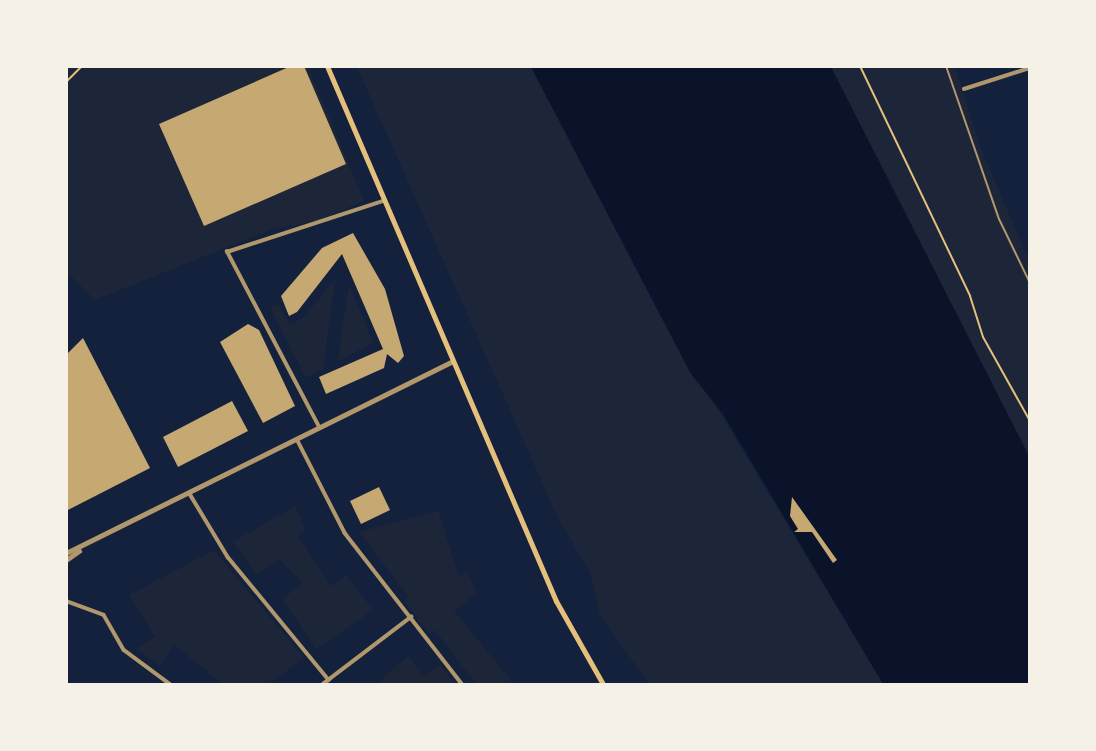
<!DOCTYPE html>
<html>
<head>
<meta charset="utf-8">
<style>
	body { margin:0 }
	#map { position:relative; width:1096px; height:751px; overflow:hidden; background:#14213d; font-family:Cabin,sans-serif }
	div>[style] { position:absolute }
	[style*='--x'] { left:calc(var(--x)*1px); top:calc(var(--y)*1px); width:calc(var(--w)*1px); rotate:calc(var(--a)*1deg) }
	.green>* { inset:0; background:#1d2539 }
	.water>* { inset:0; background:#0b132b }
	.building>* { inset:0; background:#c6a872 }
	.path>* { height:2px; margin:-1px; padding:0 1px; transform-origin:1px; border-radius:1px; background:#e5c07b }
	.service>* { height:2px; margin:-1px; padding:0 1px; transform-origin:1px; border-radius:1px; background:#b1986c }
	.minor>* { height:3.5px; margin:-1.75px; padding:0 1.75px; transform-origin:1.75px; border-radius:1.75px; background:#b1986c }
	.tertiary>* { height:5px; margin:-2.5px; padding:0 2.5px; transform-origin:2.5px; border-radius:2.5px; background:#b1986c }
	.secondary>* { height:5px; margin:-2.5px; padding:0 2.5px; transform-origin:2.5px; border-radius:2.5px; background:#e5c07b }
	span { translate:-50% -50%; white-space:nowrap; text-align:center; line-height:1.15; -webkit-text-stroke:5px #f6f1e7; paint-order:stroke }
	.frame { position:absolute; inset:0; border:68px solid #f6f1e7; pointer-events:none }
</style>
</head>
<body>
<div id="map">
	<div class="green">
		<i style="clip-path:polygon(66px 67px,308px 67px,364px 201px,317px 221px,270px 230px,95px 300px,67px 272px)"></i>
		<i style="clip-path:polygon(357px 67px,531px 67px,657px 309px,883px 684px,649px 684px,600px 615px,590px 573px,558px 518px)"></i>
		<i style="clip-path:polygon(831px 67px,955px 67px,982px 151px,1029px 261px,1029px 456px)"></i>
		<i style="clip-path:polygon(335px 279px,323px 369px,306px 378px,270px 307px,279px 305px,290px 325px,304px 317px)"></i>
		<i style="clip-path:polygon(349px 284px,373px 343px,338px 361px,340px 344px)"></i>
		<i style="clip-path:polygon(295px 506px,306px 530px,298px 535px,323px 575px,331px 586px,346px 575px,373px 610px,316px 649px,282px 599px,303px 583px,279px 559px,257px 575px,233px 542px)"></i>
		<i style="clip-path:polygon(438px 511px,459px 576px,467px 571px,477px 593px,454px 611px,514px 684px,476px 684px,435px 630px,429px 634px,404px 601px,409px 597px,359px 532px)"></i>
		<i style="clip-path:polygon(214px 550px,304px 658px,269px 684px,223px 684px,174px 645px,159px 666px,136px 648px,155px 637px,129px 595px)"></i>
		<i style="clip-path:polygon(408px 656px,424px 676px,440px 664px,455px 684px,377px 684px)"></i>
	</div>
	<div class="water">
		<i style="clip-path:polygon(531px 67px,831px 67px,1029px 456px,1029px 684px,883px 684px,723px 414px,691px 374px)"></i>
	</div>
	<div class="building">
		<i style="clip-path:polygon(291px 66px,304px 66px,346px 164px,204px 226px,159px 124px)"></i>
		<i style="clip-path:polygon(353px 233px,385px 289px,404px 356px,398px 363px,387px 354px,384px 368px,326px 394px,319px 377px,383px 349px,342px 254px,297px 312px,289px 316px,281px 296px,322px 248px)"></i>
		<i style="clip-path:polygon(248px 324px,259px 330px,295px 406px,263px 423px,220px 342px)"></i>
		<i style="clip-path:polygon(83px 338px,150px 468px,66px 511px,66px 355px)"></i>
		<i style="clip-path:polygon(232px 401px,248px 431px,178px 467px,163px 437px)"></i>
		<i style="clip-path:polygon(379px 487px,390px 510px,361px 524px,350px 501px)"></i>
		<i style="clip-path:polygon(792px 497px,837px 560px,833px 563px,812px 532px,794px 532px,798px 529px,790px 516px)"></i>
	</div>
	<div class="path">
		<i style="--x:860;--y:66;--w:255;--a:64.4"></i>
		<i style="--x:970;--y:296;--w:43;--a:72.4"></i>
		<i style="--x:983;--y:337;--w:96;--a:60.8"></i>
		<i style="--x:66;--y:82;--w:23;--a:-45"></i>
	</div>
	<div class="service">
		<i style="--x:946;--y:66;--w:162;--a:70.9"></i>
		<i style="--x:999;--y:219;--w:71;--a:64.2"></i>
	</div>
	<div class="minor">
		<i style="--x:964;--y:89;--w:69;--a:-17.7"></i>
		<i style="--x:319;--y:427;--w:198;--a:-117.7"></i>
		<i style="--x:227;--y:252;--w:164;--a:-18.1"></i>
		<i style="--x:298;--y:441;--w:103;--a:62.9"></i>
		<i style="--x:345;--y:533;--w:191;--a:52.2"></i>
		<i style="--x:190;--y:494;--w:74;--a:58.9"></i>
		<i style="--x:228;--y:557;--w:159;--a:50.6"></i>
		<i style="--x:66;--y:601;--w:40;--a:20.2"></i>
		<i style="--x:104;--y:615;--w:40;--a:60.3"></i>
		<i style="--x:124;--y:650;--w:57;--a:36.5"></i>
		<i style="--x:323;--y:684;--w:111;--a:-37.3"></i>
	</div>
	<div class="tertiary">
		<i style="--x:66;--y:553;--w:432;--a:-26.4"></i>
		<i style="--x:66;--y:560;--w:16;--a:-35"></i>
	</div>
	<div class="secondary">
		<i style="--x:327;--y:66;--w:582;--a:66.83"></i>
		<i style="--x:556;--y:601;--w:95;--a:60.5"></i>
	</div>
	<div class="frame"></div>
</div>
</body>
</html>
